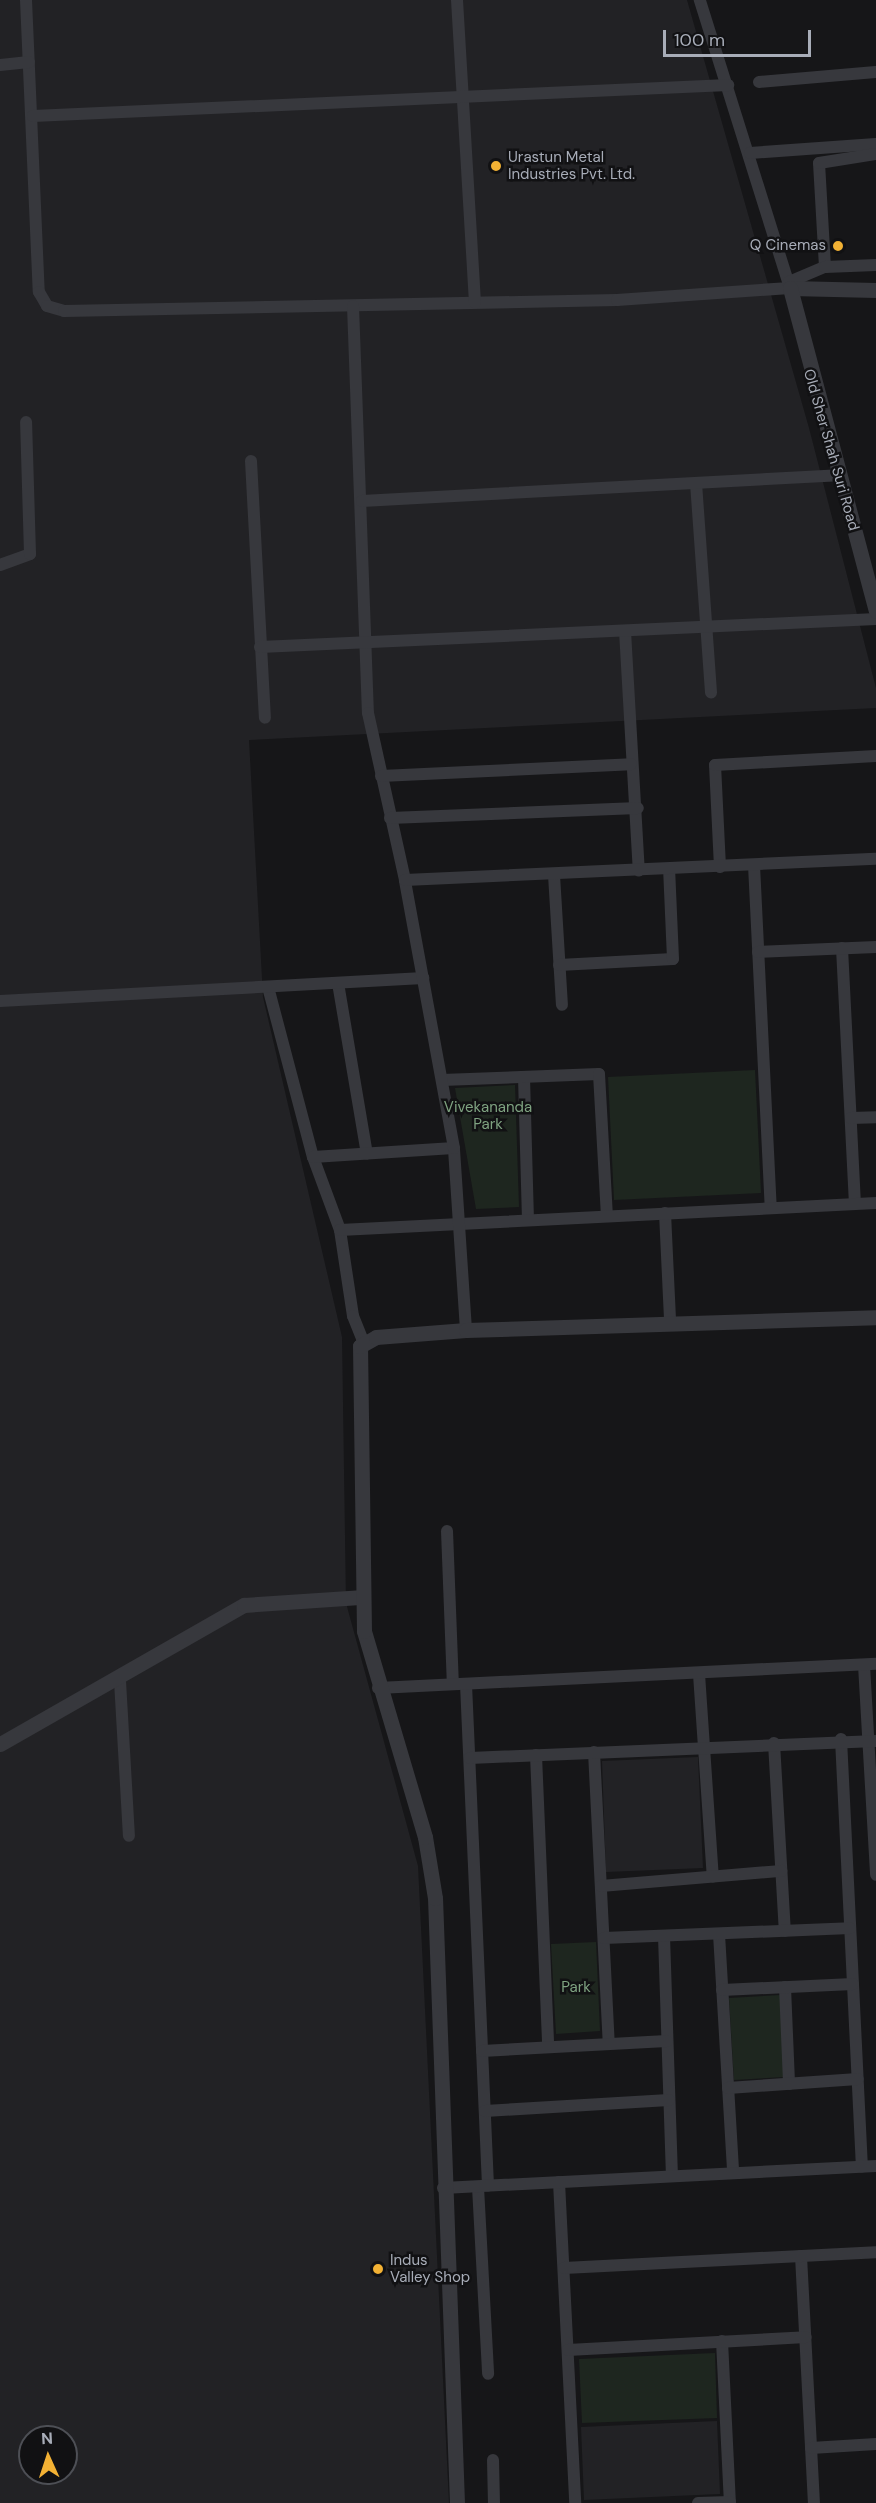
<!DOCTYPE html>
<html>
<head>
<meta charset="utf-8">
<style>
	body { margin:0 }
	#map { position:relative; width:876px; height:2503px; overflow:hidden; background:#161618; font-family:"DM Sans",sans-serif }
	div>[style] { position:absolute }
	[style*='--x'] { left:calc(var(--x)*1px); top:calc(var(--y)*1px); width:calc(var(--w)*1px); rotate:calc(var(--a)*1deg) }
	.built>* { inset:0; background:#222225 }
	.green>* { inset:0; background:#1e261f }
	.minor>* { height:12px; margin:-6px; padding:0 6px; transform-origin:6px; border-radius:6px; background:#37383d }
	.tertiary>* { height:15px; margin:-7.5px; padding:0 7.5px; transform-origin:7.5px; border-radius:7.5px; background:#37383d }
	.dots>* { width:16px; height:16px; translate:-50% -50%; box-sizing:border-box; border:3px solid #111113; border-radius:50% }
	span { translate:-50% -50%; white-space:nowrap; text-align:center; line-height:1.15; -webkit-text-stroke:5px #111113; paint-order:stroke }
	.poi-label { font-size:15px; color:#a8adb8 }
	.left { translate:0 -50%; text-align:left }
	.right { translate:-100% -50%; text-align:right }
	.street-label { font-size:15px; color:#a8adb8 }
	.park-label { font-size:15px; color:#7fa381 }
	.north { position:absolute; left:18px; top:2425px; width:60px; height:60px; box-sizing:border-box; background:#111113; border:2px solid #4d4f55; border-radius:50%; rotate:357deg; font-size:16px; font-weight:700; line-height:24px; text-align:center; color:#a8adb8 }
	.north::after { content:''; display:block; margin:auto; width:21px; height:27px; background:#f2b134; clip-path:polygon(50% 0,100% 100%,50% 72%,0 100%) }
	.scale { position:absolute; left:663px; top:30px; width:148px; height:27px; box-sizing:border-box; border:3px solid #a8adb8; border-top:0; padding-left:8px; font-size:18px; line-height:21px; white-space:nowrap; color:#a8adb8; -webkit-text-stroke:4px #111113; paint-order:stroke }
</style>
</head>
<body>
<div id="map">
	<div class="built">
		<i style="clip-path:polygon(evenodd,0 0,687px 0,809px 428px,876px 688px,876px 708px,249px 740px,263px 997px,342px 1337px,346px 1603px,418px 1866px,449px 2503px,0 2503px,0 0,30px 2437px,66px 2437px,66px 2473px,30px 2473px,30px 2437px)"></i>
		<i style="clip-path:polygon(698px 1757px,703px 1868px,606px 1872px,602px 1761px)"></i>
		<i style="clip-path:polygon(717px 2421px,720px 2494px,584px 2500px,581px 2427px)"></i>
	</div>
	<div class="green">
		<i style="clip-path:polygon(755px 1070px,761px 1193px,614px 1200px,608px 1077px)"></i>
		<i style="clip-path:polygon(515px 1085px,519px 1207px,476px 1209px,455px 1088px)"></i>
		<i style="clip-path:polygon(596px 1942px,600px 2031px,556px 2034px,551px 1944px)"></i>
		<i style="clip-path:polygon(780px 1995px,785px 2077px,734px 2080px,729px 1998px)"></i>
		<i style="clip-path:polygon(715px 2353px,717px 2418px,582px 2423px,579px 2359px)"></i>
	</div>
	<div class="minor">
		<i style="--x:26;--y:0;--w:292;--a:87.5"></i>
		<i style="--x:39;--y:292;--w:16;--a:60"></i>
		<i style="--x:47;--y:306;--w:18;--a:16"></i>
		<i style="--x:64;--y:311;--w:553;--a:-1.14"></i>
		<i style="--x:617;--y:300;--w:173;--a:-4"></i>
		<i style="--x:790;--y:288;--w:302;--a:-107.4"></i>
		<i style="--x:457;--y:0;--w:303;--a:86.6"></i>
		<i style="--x:0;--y:65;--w:29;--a:-6"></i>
		<i style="--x:759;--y:82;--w:117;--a:-4.9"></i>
		<i style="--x:33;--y:116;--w:696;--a:-2.55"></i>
		<i style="--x:750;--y:153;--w:126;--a:-4.1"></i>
		<i style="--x:825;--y:267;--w:104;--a:-93.3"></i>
		<i style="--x:819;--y:163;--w:58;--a:-9"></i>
		<i style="--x:789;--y:282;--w:39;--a:-23"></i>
		<i style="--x:825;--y:267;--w:51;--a:-2.2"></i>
		<i style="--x:353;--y:306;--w:407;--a:87.9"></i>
		<i style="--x:368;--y:713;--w:171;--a:77.5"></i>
		<i style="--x:251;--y:461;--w:257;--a:86.9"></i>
		<i style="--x:696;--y:483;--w:210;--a:85.9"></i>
		<i style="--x:362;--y:501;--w:477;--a:-3.1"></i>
		<i style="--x:0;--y:565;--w:32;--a:-20"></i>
		<i style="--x:30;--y:554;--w:132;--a:-91.7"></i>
		<i style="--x:625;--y:631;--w:240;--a:86.7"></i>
		<i style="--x:260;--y:647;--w:617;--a:-2.6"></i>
		<i style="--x:381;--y:776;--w:250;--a:-2.7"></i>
		<i style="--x:390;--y:818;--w:248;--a:-2.3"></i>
		<i style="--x:754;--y:865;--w:343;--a:87.2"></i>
		<i style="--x:720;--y:867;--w:102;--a:-92.8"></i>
		<i style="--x:715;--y:765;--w:161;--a:-3.2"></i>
		<i style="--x:554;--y:875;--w:130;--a:86.5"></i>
		<i style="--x:842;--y:948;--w:256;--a:87.1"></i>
		<i style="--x:758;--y:952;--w:118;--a:-2.4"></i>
		<i style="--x:559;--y:965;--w:114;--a:-3"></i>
		<i style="--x:673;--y:959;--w:90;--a:-92.5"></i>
		<i style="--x:338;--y:983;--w:173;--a:80.4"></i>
		<i style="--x:268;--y:987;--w:176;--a:75.2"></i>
		<i style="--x:313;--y:1157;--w:78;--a:69.7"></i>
		<i style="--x:340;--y:1230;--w:87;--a:81.4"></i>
		<i style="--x:353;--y:1316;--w:29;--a:68"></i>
		<i style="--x:0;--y:1001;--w:424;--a:-3.1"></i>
		<i style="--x:524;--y:1077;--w:143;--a:88.4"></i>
		<i style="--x:442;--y:1080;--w:157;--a:-2.2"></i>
		<i style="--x:599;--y:1074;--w:142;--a:86.8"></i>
		<i style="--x:851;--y:1118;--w:25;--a:-2"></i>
		<i style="--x:313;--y:1157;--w:141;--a:-3.7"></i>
		<i style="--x:665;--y:1213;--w:108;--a:87.3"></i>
		<i style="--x:340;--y:1230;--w:537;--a:-2.88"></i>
		<i style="--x:466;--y:1330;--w:182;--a:-93.8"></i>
		<i style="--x:454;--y:1148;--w:272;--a:-100.4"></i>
		<i style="--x:405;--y:880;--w:471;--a:-2.6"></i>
		<i style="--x:447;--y:1531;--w:153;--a:87.8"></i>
		<i style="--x:864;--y:1665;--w:210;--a:86.7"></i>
		<i style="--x:699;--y:1674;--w:203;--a:86.1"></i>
		<i style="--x:120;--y:1681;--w:155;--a:86.7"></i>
		<i style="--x:466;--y:1684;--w:502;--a:87.49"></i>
		<i style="--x:378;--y:1688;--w:499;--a:-2.8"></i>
		<i style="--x:841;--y:1739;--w:428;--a:87.2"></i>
		<i style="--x:774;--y:1743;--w:188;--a:86.7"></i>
		<i style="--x:594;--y:1752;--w:292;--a:87.1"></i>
		<i style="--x:536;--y:1755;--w:292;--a:87.6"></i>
		<i style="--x:470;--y:1758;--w:406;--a:-2.4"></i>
		<i style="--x:601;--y:1886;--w:181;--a:-4.8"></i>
		<i style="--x:719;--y:1934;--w:239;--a:86.6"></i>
		<i style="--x:664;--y:1936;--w:240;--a:88.1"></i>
		<i style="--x:604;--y:1938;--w:246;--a:-2.3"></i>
		<i style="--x:785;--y:1987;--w:97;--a:87.6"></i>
		<i style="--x:722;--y:1990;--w:131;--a:-2.6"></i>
		<i style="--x:482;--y:2051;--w:185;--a:-3.1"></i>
		<i style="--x:728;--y:2088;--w:130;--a:-4"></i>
		<i style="--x:485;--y:2111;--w:184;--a:-3.4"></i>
		<i style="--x:559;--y:2182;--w:321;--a:87.1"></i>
		<i style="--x:478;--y:2187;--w:187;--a:86.9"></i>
		<i style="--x:443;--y:2188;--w:434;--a:-2.9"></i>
		<i style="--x:801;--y:2256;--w:247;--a:87"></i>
		<i style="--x:564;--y:2268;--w:312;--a:-2.9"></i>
		<i style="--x:722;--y:2341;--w:162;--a:87.2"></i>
		<i style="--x:568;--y:2350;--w:238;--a:-3.1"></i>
		<i style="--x:811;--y:2448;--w:65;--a:-3.5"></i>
		<i style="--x:493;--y:2460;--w:43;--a:88.7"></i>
		<i style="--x:698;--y:2503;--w:32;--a:-2"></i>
	</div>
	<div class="tertiary">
		<i style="--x:876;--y:290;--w:86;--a:-178.7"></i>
		<i style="--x:790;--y:288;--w:334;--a:75.1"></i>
		<i style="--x:0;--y:1744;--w:281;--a:-29.7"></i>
		<i style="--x:244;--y:1605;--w:116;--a:-3.9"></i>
		<i style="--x:457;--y:2503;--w:605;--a:-92.08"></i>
		<i style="--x:435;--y:1898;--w:62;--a:-99.3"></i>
		<i style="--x:425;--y:1837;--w:215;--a:-106.5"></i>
		<i style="--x:364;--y:1631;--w:285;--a:-90.8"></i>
		<i style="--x:360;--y:1346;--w:18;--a:-29"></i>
		<i style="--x:376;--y:1337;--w:90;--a:-4.4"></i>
		<i style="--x:466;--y:1330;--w:410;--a:-1.8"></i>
	</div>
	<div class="dots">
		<i style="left:496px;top:166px;background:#f2b134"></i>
		<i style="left:838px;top:246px;background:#f2b134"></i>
		<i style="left:378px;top:2269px;background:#f2b134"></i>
	</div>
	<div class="poi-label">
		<span class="left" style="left:508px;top:166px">Urastun Metal<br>Industries Pvt. Ltd.</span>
		<span class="right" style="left:826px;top:246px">Q Cinemas</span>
		<span class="left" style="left:390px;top:2269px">Indus<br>Valley Shop</span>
	</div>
	<div class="street-label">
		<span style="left:831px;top:450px;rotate:74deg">Old Sher Shah Suri Road</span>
	</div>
	<div class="park-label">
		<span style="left:488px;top:1116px">Vivekananda<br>Park</span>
		<span style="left:576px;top:1988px">Park</span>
	</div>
	<div class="north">N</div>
	<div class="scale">100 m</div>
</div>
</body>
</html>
